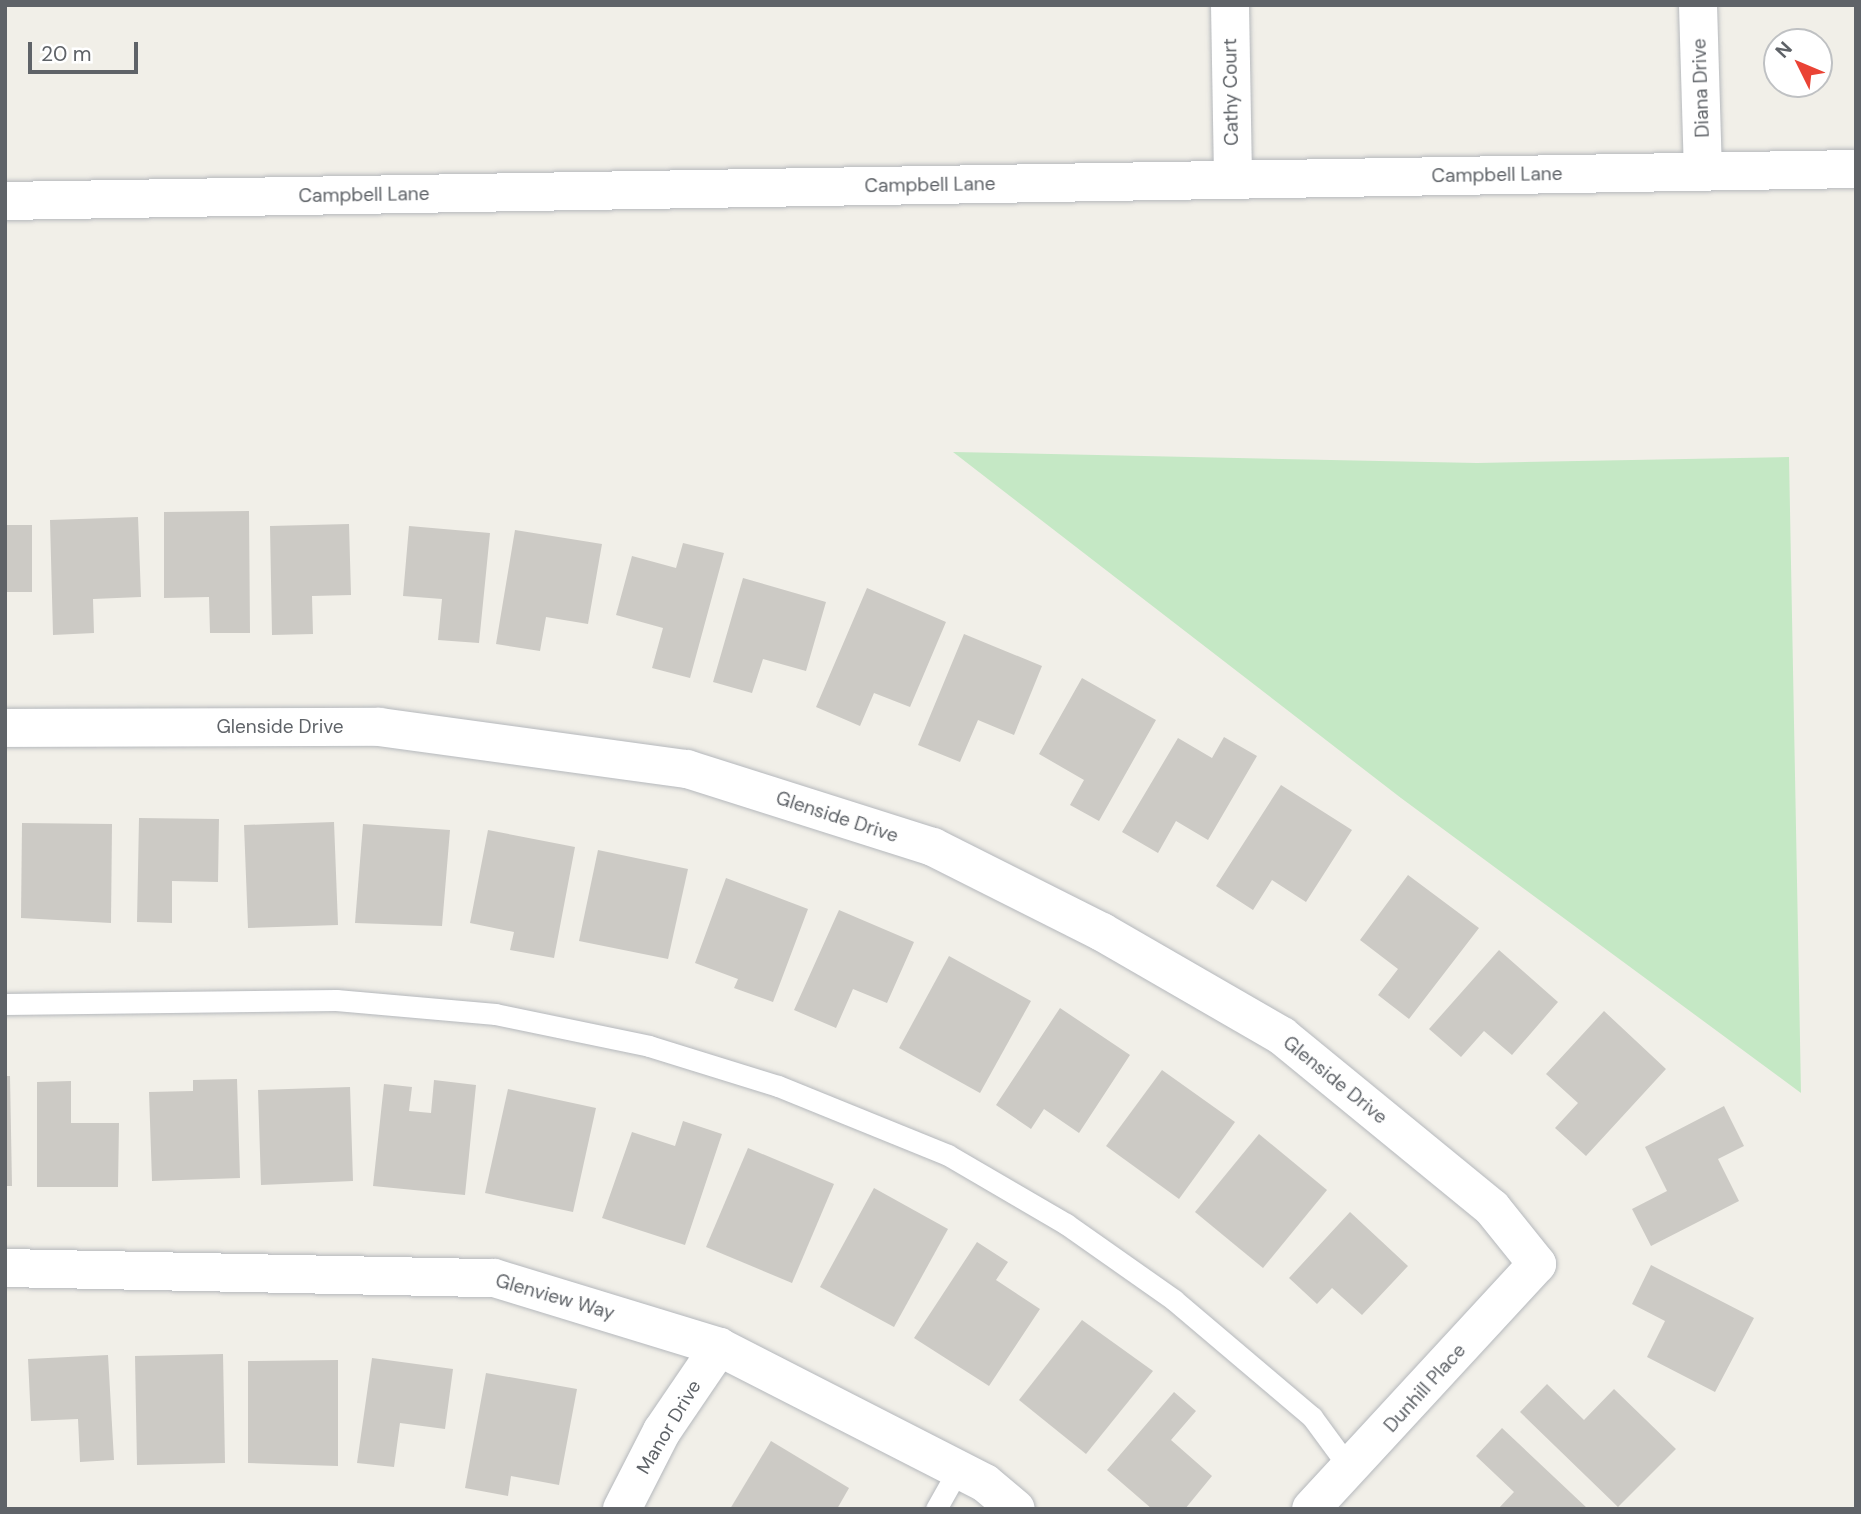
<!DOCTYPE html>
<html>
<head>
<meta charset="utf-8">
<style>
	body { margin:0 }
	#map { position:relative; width:1861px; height:1514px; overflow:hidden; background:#f1efe8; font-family:"DM Sans",sans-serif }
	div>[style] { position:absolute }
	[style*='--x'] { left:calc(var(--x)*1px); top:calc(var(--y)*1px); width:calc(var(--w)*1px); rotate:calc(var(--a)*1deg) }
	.green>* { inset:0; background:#c5e8c5 }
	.building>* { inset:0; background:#cccac5 }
	.roads { filter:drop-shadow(0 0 2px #b5b8bc) drop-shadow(0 0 2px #b5b8bc) }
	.lane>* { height:21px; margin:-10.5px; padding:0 10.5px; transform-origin:10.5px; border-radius:10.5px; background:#fff }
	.street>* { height:38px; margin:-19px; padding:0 19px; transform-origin:19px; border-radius:19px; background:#fff }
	span { translate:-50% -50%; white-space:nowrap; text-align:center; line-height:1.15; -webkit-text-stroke:7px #fff; paint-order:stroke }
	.street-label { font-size:19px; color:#5f6368 }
	.frame { position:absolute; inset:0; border:7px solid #5f6368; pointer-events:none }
	.north { position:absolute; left:1763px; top:28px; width:70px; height:70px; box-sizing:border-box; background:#fff; border:2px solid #bfc1c3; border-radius:50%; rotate:313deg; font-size:19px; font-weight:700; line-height:28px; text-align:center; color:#5f6368 }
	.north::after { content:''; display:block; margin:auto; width:24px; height:32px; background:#ea4335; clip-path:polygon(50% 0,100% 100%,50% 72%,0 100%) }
	.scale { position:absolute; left:28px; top:42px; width:110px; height:32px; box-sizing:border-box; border:4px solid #5f6368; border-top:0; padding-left:9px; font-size:21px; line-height:24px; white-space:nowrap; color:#5f6368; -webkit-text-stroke:5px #fff; paint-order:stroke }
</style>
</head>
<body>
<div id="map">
	<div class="green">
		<i style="clip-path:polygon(953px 452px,1477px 463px,1789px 457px,1801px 1093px,1401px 798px)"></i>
	</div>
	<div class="building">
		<i style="clip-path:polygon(249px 511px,250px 633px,210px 633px,209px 597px,164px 598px,164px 512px)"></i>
		<i style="clip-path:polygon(138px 517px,141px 597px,93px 599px,94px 633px,53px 635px,50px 520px)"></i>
		<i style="clip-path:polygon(349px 524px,351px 595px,312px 596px,313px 634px,272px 635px,270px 526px)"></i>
		<i style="clip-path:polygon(5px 525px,32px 525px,32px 592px,5px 592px)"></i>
		<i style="clip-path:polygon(409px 526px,490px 533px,479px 643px,438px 640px,442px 599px,403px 596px)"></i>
		<i style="clip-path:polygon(515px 530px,602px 544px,588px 624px,546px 617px,540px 651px,496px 644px)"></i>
		<i style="clip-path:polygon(683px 543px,724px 553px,690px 678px,652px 668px,663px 628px,616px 615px,632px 556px,676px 568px)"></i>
		<i style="clip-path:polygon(743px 578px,826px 602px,806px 671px,763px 659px,752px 693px,713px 682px)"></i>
		<i style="clip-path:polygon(867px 588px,946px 622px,910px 707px,874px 693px,860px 726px,816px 707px)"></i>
		<i style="clip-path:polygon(964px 634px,1042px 666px,1014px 735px,978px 720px,960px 762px,918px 745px)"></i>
		<i style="clip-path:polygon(1082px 678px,1156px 720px,1099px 821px,1070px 805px,1084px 780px,1039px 754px)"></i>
		<i style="clip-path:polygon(1224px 737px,1257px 756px,1208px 840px,1176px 821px,1158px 853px,1122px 832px,1178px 738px,1212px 758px)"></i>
		<i style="clip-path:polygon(1281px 785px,1352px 830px,1306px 902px,1272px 880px,1253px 910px,1216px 886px)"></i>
		<i style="clip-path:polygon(139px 818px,219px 819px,218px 882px,172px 881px,172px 923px,137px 922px)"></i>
		<i style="clip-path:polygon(334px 822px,338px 925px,248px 928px,244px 825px)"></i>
		<i style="clip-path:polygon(22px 823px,112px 824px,111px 923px,21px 918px)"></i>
		<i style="clip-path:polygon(363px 824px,450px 830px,442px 926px,355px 923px)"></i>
		<i style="clip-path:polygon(488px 830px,575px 847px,554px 958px,510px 950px,514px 932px,470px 923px)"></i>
		<i style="clip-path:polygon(598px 850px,688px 869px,668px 959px,579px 941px)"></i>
		<i style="clip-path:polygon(1408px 875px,1479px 928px,1409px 1019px,1378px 995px,1398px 969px,1360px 940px)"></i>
		<i style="clip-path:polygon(726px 878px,808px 909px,773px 1002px,734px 988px,738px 979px,695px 963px)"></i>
		<i style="clip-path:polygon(839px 910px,914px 942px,887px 1003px,853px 989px,836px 1028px,794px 1010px)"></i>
		<i style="clip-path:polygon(1499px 950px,1558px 1002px,1512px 1055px,1484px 1031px,1461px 1057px,1429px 1029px)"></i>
		<i style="clip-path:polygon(949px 956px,1031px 1001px,980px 1093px,899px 1048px)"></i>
		<i style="clip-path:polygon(1060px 1008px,1130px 1055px,1079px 1133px,1044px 1109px,1031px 1129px,996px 1105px)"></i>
		<i style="clip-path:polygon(1604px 1011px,1666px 1069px,1586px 1156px,1555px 1128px,1578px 1103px,1546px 1074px)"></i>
		<i style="clip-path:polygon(1162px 1070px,1235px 1122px,1179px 1199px,1106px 1146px)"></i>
		<i style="clip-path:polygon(5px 1076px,10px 1076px,12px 1186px,5px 1186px)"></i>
		<i style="clip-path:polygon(237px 1079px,240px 1178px,152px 1181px,149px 1092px,193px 1091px,193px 1080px)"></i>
		<i style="clip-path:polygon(434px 1080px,476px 1085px,465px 1195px,373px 1186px,384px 1084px,412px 1087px,409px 1111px,431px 1113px)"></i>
		<i style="clip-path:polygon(71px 1081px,71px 1123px,119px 1123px,118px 1187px,37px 1187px,37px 1082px)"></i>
		<i style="clip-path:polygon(350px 1087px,353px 1181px,261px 1185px,258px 1090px)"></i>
		<i style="clip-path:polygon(508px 1089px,596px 1108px,573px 1212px,485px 1193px)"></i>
		<i style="clip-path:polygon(1724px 1106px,1744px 1146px,1718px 1159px,1739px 1201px,1651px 1246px,1632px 1209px,1667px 1191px,1645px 1147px)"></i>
		<i style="clip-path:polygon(683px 1121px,722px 1134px,685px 1245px,602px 1218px,632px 1132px,675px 1146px)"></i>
		<i style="clip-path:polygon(1259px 1134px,1327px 1190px,1263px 1268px,1195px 1212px)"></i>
		<i style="clip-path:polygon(748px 1148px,834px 1184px,792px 1283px,706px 1247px)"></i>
		<i style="clip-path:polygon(874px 1188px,948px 1229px,894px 1327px,820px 1287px)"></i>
		<i style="clip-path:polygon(1350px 1212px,1408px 1266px,1362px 1315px,1332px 1288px,1317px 1304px,1289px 1278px)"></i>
		<i style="clip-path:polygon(977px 1242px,1008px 1262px,996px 1280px,1040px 1309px,989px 1386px,914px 1338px)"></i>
		<i style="clip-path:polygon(1651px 1265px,1754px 1318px,1715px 1392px,1647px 1357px,1665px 1321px,1632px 1304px)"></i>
		<i style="clip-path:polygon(1082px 1320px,1153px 1371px,1086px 1454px,1019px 1400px)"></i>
		<i style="clip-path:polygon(223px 1354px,225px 1463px,137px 1465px,135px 1356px)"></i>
		<i style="clip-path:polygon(108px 1355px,114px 1460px,80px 1462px,78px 1419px,31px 1421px,28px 1359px)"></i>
		<i style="clip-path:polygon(372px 1358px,453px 1369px,445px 1429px,400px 1423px,394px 1467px,357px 1463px)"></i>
		<i style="clip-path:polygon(338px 1360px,338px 1466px,248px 1463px,248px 1361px)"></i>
		<i style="clip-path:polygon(486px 1373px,577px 1389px,559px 1485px,511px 1476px,508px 1496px,465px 1488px)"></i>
		<i style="clip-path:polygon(1547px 1384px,1584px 1420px,1614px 1389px,1676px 1449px,1618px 1507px,1520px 1412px)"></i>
		<i style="clip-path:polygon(1174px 1392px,1196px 1411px,1171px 1440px,1212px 1476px,1185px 1509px,1152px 1509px,1107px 1470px)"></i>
		<i style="clip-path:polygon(1502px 1428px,1588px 1509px,1498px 1509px,1514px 1492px,1476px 1456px)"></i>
		<i style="clip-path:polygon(771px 1441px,849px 1488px,837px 1509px,730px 1509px)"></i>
	</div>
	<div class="roads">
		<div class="lane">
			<i style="--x:5;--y:1004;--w:331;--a:-0.7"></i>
			<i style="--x:336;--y:1000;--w:160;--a:5"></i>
			<i style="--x:495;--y:1014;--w:157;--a:11.7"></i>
			<i style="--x:649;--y:1046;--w:135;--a:17.2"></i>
			<i style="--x:778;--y:1086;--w:183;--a:22.1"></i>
			<i style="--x:948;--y:1155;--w:137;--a:30.3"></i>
			<i style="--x:1066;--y:1224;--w:132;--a:35.1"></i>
			<i style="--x:1174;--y:1300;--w:181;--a:40.3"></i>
			<i style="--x:1312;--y:1417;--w:66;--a:53.7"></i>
			<i style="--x:936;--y:1509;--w:45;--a:-60.6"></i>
		</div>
		<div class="street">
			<i style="--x:1230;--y:5;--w:174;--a:89"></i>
			<i style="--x:1698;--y:5;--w:166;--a:88.3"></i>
			<i style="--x:5;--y:201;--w:1851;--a:-0.99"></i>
			<i style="--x:5;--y:728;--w:374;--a:-0.2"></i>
			<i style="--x:379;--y:727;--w:311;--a:7.8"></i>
			<i style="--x:687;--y:769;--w:258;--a:17.6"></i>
			<i style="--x:933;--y:847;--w:189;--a:26.7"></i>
			<i style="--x:1102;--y:932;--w:208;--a:30"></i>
			<i style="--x:1282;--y:1036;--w:271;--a:39.3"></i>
			<i style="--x:1492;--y:1208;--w:72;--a:51.2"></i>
			<i style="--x:1537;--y:1264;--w:333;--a:132.7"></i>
			<i style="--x:5;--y:1268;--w:489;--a:1.2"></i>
			<i style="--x:494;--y:1278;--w:235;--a:17"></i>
			<i style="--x:719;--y:1347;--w:299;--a:27.1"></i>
			<i style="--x:985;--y:1483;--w:40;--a:40"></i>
			<i style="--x:622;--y:1509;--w:88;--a:-62.9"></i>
			<i style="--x:662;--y:1431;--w:102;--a:-55.8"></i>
		</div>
	</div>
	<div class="street-label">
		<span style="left:1701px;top:88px;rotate:-92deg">Diana Drive</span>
		<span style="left:1231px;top:92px;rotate:-91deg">Cathy Court</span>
		<span style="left:1497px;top:175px;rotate:-1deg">Campbell Lane</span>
		<span style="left:930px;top:185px;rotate:-1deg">Campbell Lane</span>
		<span style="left:364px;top:195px;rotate:-1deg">Campbell Lane</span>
		<span style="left:280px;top:727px">Glenside Drive</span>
		<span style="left:837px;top:817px;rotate:18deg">Glenside Drive</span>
		<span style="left:1335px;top:1080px;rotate:39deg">Glenside Drive</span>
		<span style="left:555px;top:1297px;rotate:16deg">Glenview Way</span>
		<span style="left:1425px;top:1388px;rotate:-48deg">Dunhill Place</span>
		<span style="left:669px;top:1427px;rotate:-59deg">Manor Drive</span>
	</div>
	<div class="frame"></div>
	<div class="north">N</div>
	<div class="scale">20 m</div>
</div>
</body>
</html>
